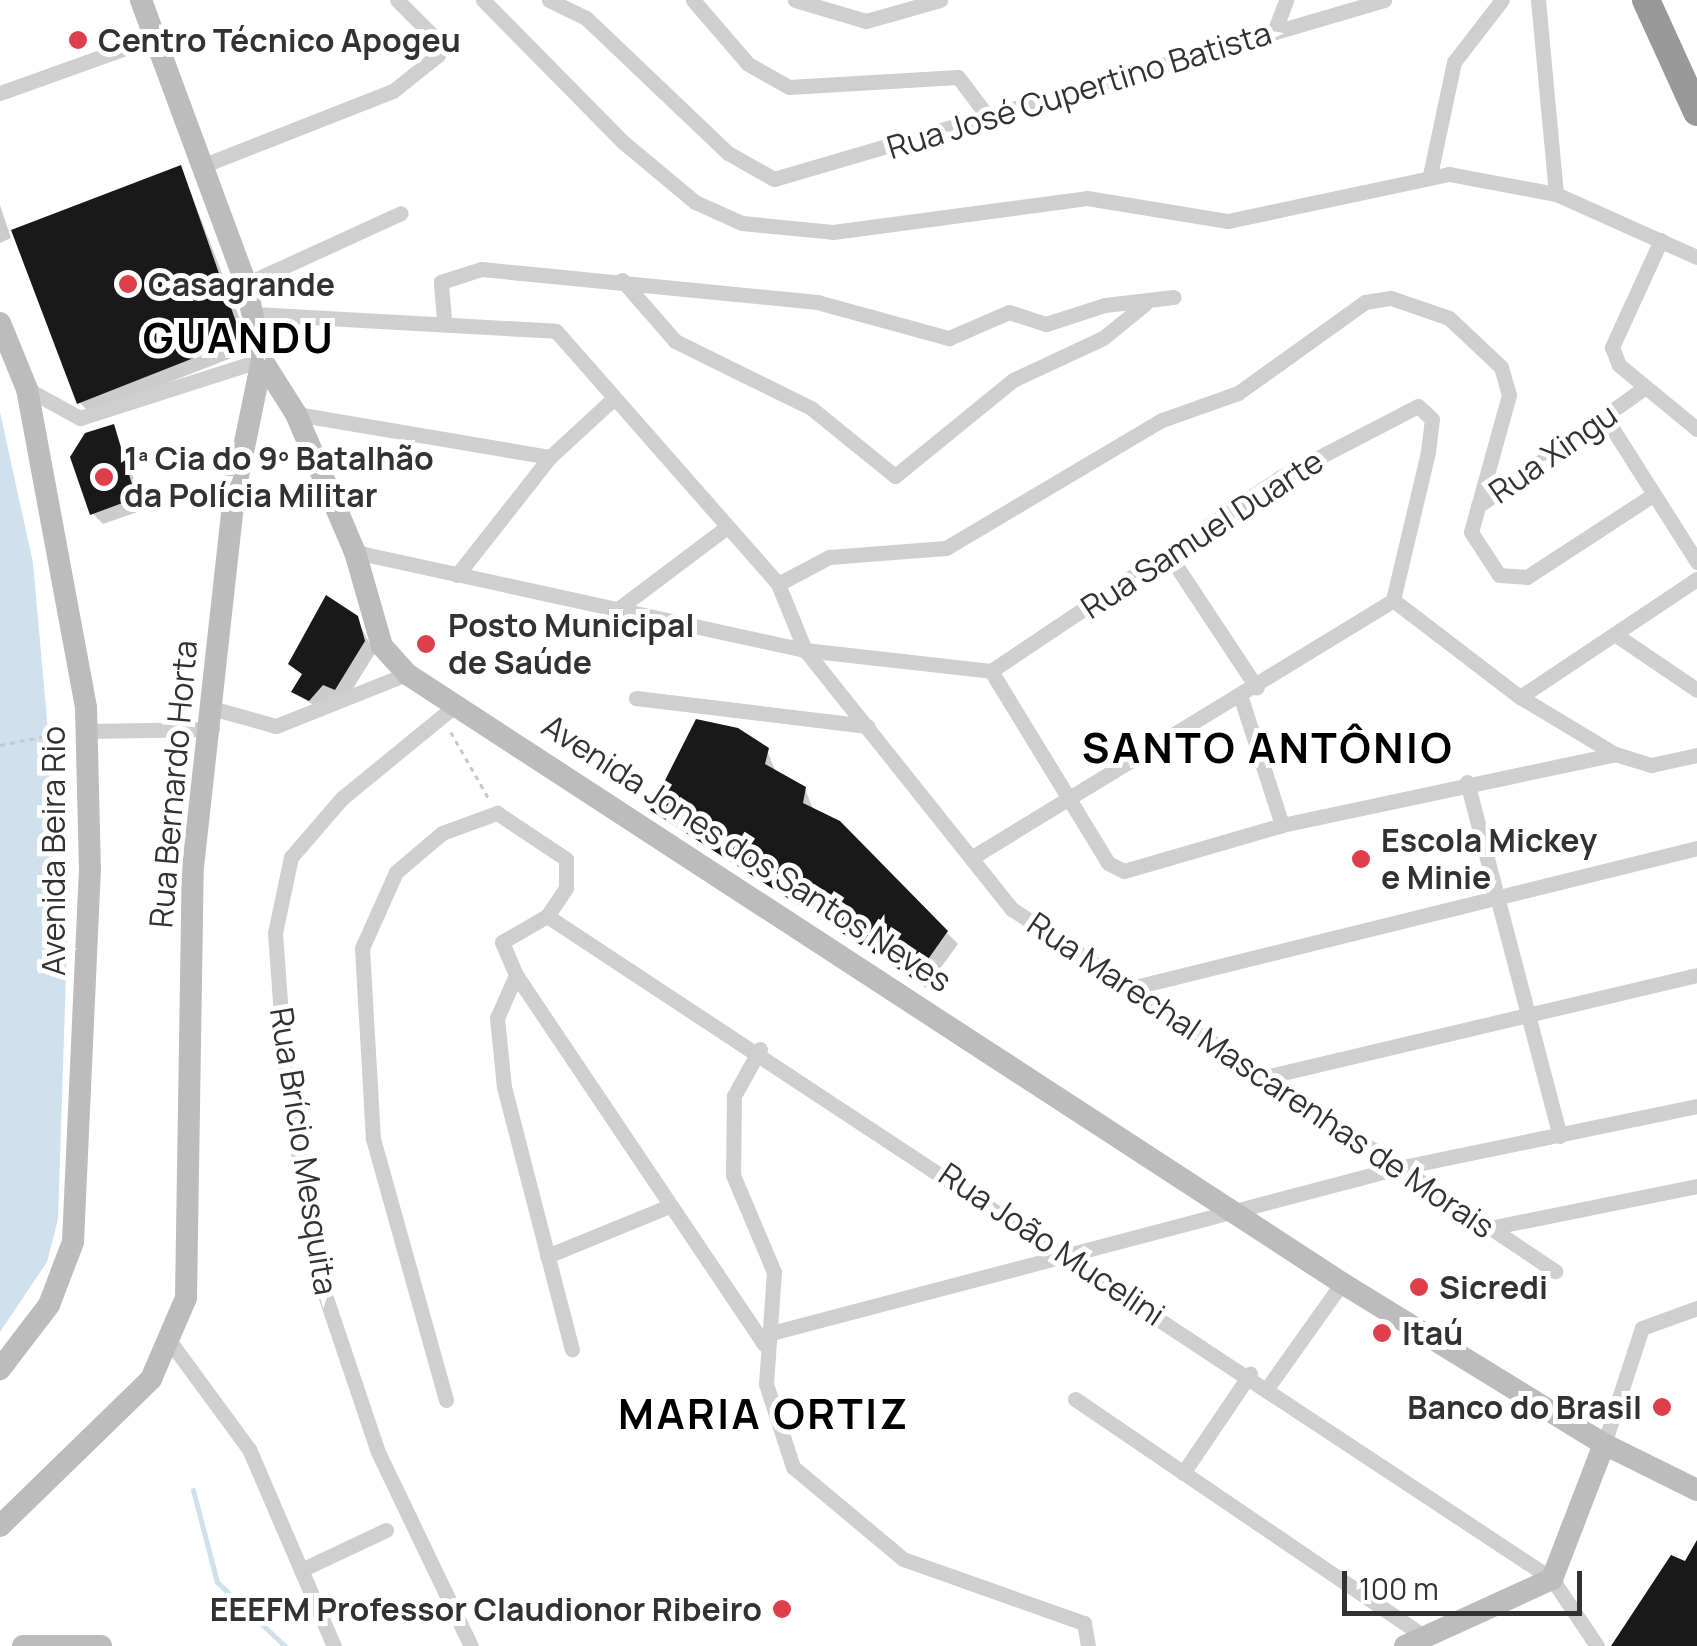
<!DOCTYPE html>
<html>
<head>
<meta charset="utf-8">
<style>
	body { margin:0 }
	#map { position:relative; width:1697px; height:1646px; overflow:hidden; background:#fff; font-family:Manrope,sans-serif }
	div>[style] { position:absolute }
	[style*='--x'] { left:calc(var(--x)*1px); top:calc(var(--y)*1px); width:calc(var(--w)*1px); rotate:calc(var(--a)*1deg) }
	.water>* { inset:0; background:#cfe1ec }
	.shadow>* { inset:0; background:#0003 }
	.stream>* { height:5px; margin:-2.5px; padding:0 2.5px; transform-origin:2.5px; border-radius:2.5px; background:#cfe1ec }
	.building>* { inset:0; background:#191919 }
	.path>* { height:2.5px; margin-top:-1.25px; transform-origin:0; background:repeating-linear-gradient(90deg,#c9c9c9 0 5px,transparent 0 10px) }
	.street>* { height:15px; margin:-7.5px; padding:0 7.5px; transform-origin:7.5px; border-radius:7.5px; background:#cfcfcf }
	.secondary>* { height:22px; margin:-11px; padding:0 11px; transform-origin:11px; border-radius:11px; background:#bcbcbc }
	.highway>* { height:28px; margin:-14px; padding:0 14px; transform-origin:14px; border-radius:14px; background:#999 }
	.dots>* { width:28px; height:28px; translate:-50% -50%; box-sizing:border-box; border:5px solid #fff; border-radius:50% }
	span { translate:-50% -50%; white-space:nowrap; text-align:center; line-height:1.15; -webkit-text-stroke:10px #fff; paint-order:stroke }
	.poi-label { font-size:32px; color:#323232; font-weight:700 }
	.left { translate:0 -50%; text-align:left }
	.right { translate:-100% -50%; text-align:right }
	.street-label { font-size:32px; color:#323232 }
	.district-label { font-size:42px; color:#000; font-weight:700; letter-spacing:2.5px }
	.scale { position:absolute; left:1342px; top:1571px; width:240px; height:45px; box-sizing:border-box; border:5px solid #323232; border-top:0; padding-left:12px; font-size:30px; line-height:35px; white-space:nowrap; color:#323232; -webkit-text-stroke:8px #fff; paint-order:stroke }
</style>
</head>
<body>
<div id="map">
	<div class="water">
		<i style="clip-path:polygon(0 412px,33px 563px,67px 944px,58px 1219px,47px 1262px,0 1332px)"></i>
	</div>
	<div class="shadow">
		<i style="clip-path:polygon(181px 168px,252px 350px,90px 413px,79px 402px)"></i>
		<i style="clip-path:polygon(0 205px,11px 238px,0 243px)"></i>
		<i style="clip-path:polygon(113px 427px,146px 509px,103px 524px,92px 513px)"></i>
		<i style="clip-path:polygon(356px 618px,375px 653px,346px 700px,321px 710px,294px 692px,304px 676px,291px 664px)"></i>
		<i style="clip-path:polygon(767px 750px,776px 773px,805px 789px,814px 811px,838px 823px,958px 944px,926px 988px,653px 810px)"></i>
	</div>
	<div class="stream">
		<i style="--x:193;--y:1490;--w:95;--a:75.4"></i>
		<i style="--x:217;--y:1582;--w:93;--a:43.3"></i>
	</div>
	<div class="building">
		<i style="clip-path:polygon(181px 165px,242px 339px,77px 404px,11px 230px)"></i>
		<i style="clip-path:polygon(114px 424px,136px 498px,90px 515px,70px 457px,85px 433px)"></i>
		<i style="clip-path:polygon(326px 595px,358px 616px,365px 641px,335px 690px,323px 685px,309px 701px,291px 692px,302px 674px,288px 664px)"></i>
		<i style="clip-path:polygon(696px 719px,738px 728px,769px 748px,765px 764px,806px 787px,803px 803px,840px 821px,948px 931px,914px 979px,650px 810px)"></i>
		<i style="clip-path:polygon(1697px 1540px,1697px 1646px,1611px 1646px,1671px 1555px,1685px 1561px)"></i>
	</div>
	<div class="path">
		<i style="--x:451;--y:732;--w:77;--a:60.4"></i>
		<i style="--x:0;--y:745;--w:67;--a:-11.1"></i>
	</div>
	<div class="street">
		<i style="--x:483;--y:0;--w:199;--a:45.4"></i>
		<i style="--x:623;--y:142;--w:94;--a:39.8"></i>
		<i style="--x:695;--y:202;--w:51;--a:24.1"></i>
		<i style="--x:742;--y:223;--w:91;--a:5.6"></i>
		<i style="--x:833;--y:232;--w:256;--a:-7.6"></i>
		<i style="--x:1087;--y:198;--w:143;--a:9.3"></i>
		<i style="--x:1228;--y:221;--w:226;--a:-12"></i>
		<i style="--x:1449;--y:174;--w:109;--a:10.6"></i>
		<i style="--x:1556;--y:194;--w:154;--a:24.1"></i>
		<i style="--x:549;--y:0;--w:41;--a:25.9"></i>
		<i style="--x:586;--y:18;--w:196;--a:43.6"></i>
		<i style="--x:728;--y:153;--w:53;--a:29.5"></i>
		<i style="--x:774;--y:179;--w:636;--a:-16.35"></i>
		<i style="--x:693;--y:0;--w:84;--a:49.3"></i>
		<i style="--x:748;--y:64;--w:47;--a:29.3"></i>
		<i style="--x:789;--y:87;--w:169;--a:-3.4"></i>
		<i style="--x:958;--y:77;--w:46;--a:52.9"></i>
		<i style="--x:795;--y:0;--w:74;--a:16.5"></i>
		<i style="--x:866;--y:21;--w:77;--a:-15.8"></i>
		<i style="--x:1538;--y:0;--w:195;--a:84.7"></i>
		<i style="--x:1274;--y:32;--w:34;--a:-69"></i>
		<i style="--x:0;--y:93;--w:169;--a:-19.7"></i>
		<i style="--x:199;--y:167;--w:208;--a:-21.4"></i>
		<i style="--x:393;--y:91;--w:58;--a:-38.7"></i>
		<i style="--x:438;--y:55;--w:13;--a:-86"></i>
		<i style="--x:439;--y:42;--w:59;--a:-135"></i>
		<i style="--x:1430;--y:175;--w:116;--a:-78"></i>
		<i style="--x:1454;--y:62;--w:78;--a:-52.3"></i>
		<i style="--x:1661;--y:240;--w:118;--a:114.6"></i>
		<i style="--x:1612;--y:347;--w:19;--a:69"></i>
		<i style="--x:1619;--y:365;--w:101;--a:39.4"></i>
		<i style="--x:622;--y:280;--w:81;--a:49"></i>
		<i style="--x:675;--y:341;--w:152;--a:26.2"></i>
		<i style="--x:811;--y:408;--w:108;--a:39"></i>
		<i style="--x:895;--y:476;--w:152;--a:-39.1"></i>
		<i style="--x:1013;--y:380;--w:99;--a:-25"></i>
		<i style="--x:1103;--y:338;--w:54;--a:-39"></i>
		<i style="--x:246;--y:284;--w:170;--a:-24.6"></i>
		<i style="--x:255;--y:314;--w:301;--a:3.2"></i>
		<i style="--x:556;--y:331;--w:337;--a:48.7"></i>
		<i style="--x:778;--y:584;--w:71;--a:67.8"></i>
		<i style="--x:805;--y:650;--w:332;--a:51.4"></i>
		<i style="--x:1012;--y:909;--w:653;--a:33.69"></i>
		<i style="--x:444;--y:319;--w:37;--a:-95"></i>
		<i style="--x:441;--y:282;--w:42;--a:-18"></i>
		<i style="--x:481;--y:269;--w:338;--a:5.6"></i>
		<i style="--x:817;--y:302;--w:137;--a:15.3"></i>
		<i style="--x:949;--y:338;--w:65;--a:-23.4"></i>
		<i style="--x:1009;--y:312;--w:39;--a:18"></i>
		<i style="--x:1046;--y:324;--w:62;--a:-17.9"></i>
		<i style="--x:1105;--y:305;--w:69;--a:-6.6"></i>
		<i style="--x:27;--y:389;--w:60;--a:28.7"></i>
		<i style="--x:80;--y:418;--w:191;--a:-17.7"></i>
		<i style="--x:296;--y:414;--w:258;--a:9.6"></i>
		<i style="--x:1605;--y:417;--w:172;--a:57.6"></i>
		<i style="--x:1478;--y:506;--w:204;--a:-35.4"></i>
		<i style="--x:355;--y:552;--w:461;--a:12.3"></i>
		<i style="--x:805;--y:650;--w:187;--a:6.4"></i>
		<i style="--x:1169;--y:555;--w:159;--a:56.5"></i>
		<i style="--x:457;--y:575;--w:150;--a:-51.8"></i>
		<i style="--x:550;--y:457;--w:86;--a:-42.6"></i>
		<i style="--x:778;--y:584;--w:58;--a:-27.9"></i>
		<i style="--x:829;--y:557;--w:117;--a:-4.4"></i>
		<i style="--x:946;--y:548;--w:251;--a:-30.7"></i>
		<i style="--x:1162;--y:420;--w:81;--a:-19.6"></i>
		<i style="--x:1238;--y:393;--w:156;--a:-35.6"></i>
		<i style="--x:1365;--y:302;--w:26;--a:-9"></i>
		<i style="--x:1391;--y:298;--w:61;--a:19"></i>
		<i style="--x:1449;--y:318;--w:71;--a:43.3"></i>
		<i style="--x:1501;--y:367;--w:29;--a:74"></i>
		<i style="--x:1509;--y:395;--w:142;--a:105.5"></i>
		<i style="--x:1471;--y:532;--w:51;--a:56.9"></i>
		<i style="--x:1499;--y:575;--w:28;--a:4"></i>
		<i style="--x:1527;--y:577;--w:150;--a:-33.1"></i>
		<i style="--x:1393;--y:600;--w:160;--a:37.4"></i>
		<i style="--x:1520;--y:697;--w:111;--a:31"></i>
		<i style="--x:1615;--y:754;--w:38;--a:17"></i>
		<i style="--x:1651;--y:765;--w:47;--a:-12.3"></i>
		<i style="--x:614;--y:612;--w:141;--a:-37"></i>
		<i style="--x:1619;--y:637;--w:94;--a:34.2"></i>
		<i style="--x:991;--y:671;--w:225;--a:58.6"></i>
		<i style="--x:1108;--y:863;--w:18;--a:27"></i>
		<i style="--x:1124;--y:871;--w:165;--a:-16.2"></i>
		<i style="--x:1282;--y:825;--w:340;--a:-12"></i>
		<i style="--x:991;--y:671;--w:349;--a:-33.8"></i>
		<i style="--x:1281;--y:477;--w:154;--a:-27.4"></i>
		<i style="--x:1418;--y:406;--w:19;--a:43"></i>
		<i style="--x:1432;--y:419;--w:33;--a:97"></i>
		<i style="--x:1428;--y:452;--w:152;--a:103.3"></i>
		<i style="--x:1520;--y:697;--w:213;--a:-33.7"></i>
		<i style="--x:636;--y:698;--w:233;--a:6.9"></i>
		<i style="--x:1241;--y:698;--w:133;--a:72.1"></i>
		<i style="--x:457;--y:704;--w:149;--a:140.7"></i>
		<i style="--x:342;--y:798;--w:78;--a:130.8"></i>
		<i style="--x:291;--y:857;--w:78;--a:101.9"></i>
		<i style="--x:275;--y:933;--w:136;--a:85.8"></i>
		<i style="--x:285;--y:1069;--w:201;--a:81.1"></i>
		<i style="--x:316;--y:1268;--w:194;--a:71.4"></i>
		<i style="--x:378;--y:1452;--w:215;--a:64.4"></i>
		<i style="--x:215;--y:709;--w:63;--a:15.6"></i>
		<i style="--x:276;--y:726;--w:141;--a:-21.7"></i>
		<i style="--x:87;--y:731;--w:125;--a:-0.9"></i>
		<i style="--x:1467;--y:782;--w:366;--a:75.3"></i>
		<i style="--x:971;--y:858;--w:495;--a:-31.4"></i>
		<i style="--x:547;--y:916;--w:1204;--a:33.41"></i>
		<i style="--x:1552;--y:1579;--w:81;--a:56.1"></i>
		<i style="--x:516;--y:975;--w:445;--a:56.1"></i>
		<i style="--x:1127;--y:989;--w:587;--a:-13.89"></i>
		<i style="--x:760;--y:1049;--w:54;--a:119"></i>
		<i style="--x:734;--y:1096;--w:79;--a:90.7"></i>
		<i style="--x:733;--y:1175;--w:105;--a:67.1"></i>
		<i style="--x:774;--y:1272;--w:112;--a:94.1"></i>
		<i style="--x:766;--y:1384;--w:87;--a:72"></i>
		<i style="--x:793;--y:1467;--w:143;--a:39.9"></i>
		<i style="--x:903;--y:1559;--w:192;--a:19.5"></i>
		<i style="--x:1084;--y:1623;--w:23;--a:80"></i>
		<i style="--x:1261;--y:1078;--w:448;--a:-13.3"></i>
		<i style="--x:1489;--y:1228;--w:212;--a:-11.4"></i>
		<i style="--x:547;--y:1256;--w:130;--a:-22.2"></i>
		<i style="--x:775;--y:1332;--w:644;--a:-14.75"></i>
		<i style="--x:1398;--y:1168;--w:305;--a:-11.7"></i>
		<i style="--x:171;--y:1343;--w:132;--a:53.7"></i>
		<i style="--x:249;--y:1449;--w:215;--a:66.7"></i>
		<i style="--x:1268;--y:1387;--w:128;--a:-54.6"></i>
		<i style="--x:1075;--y:1399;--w:422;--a:34.2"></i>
		<i style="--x:446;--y:1400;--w:271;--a:-105.6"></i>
		<i style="--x:373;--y:1139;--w:191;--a:-93.3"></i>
		<i style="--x:362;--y:948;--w:83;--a:-65.9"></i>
		<i style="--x:396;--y:872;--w:60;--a:-40.3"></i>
		<i style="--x:442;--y:833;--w:59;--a:-20"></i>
		<i style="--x:497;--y:813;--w:83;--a:33.7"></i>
		<i style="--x:566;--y:859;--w:29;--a:90"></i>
		<i style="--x:566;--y:888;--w:34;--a:124"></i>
		<i style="--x:547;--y:916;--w:52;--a:150"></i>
		<i style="--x:502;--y:942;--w:36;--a:67"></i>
		<i style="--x:516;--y:975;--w:47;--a:113.8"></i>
		<i style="--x:497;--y:1018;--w:69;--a:84.2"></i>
		<i style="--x:504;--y:1087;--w:271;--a:75.5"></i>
		<i style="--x:1604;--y:1444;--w:122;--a:-71.9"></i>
		<i style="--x:1642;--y:1328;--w:59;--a:-20"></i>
		<i style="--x:1183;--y:1473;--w:120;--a:-55.9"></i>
		<i style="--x:301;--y:1570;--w:94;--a:-25.2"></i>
	</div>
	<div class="secondary">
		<i style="--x:0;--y:323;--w:71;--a:67.8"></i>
		<i style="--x:27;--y:389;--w:324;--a:79.5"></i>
		<i style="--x:86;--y:708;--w:160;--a:88.6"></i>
		<i style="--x:90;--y:868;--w:374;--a:92.6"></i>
		<i style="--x:73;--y:1242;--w:67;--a:110.9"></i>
		<i style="--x:49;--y:1305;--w:81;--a:127.4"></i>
		<i style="--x:262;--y:360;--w:64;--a:57.8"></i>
		<i style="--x:296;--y:414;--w:150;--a:66.9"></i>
		<i style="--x:355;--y:552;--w:98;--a:74"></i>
		<i style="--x:382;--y:646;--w:38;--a:48"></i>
		<i style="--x:407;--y:674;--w:1116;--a:33.08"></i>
		<i style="--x:1342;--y:1283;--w:308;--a:31.6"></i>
		<i style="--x:1604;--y:1444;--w:104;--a:26.3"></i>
		<i style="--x:0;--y:1526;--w:211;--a:-44.2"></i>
		<i style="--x:151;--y:1379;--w:88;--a:-66.6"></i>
		<i style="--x:186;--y:1298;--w:431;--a:-89.1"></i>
		<i style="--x:193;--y:867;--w:373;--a:-83.7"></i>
		<i style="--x:234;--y:496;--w:139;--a:-78.4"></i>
		<i style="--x:262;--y:360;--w:78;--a:-101.9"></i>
		<i style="--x:246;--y:284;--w:303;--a:-110.3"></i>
		<i style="--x:23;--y:1646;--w:78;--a:0"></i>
		<i style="--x:1405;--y:1646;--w:162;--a:-24.5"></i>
		<i style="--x:1552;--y:1579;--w:145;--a:-68.9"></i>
	</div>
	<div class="highway">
		<i style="--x:1646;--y:0;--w:123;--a:65.5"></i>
	</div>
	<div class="dots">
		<i style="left:78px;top:40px;background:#dd3f4d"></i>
		<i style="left:128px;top:284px;background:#dd3f4d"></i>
		<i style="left:104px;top:477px;background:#dd3f4d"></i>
		<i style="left:426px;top:644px;background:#dd3f4d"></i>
		<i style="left:1361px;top:859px;background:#dd3f4d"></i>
		<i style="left:1419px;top:1287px;background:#dd3f4d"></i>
		<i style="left:1382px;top:1333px;background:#dd3f4d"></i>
		<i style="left:1662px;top:1407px;background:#dd3f4d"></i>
		<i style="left:782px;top:1609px;background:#dd3f4d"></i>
	</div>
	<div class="poi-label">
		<span class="left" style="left:98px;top:40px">Centro Técnico Apogeu</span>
		<span class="left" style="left:148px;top:284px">Casagrande</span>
		<span class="left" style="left:124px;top:477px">1ª Cia do 9º Batalhão<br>da Polícia Militar</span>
		<span class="left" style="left:448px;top:644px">Posto Municipal<br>de Saúde</span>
		<span class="left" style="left:1381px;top:859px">Escola Mickey<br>e Minie</span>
		<span class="left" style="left:1439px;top:1287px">Sicredi</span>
		<span class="left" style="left:1402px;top:1333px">Itaú</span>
		<span class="right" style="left:1642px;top:1407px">Banco do Brasil</span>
		<span class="right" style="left:762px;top:1609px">EEEFM Professor Claudionor Ribeiro</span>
	</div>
	<div class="street-label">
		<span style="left:1079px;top:90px;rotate:-17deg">Rua José Cupertino Batista</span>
		<span style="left:1553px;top:453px;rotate:-35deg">Rua Xingu</span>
		<span style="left:1202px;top:534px;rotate:-33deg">Rua Samuel Duarte</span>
		<span style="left:173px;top:784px;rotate:-85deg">Rua Bernardo Horta</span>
		<span style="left:53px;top:851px;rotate:-90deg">Avenida Beira Rio</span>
		<span style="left:747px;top:853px;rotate:33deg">Avenida Jones dos Santos Neves</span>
		<span style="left:1261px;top:1075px;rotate:34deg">Rua Marechal Mascarenhas de Morais</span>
		<span style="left:304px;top:1151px;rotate:81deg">Rua Brício Mesquita</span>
		<span style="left:1052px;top:1244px;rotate:34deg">Rua João Mucelini</span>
	</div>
	<div class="district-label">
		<span style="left:239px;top:337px">GUANDU</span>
		<span style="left:1268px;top:747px">SANTO ANTÔNIO</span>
		<span style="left:764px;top:1413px">MARIA ORTIZ</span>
	</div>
	<div class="scale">100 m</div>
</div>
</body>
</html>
